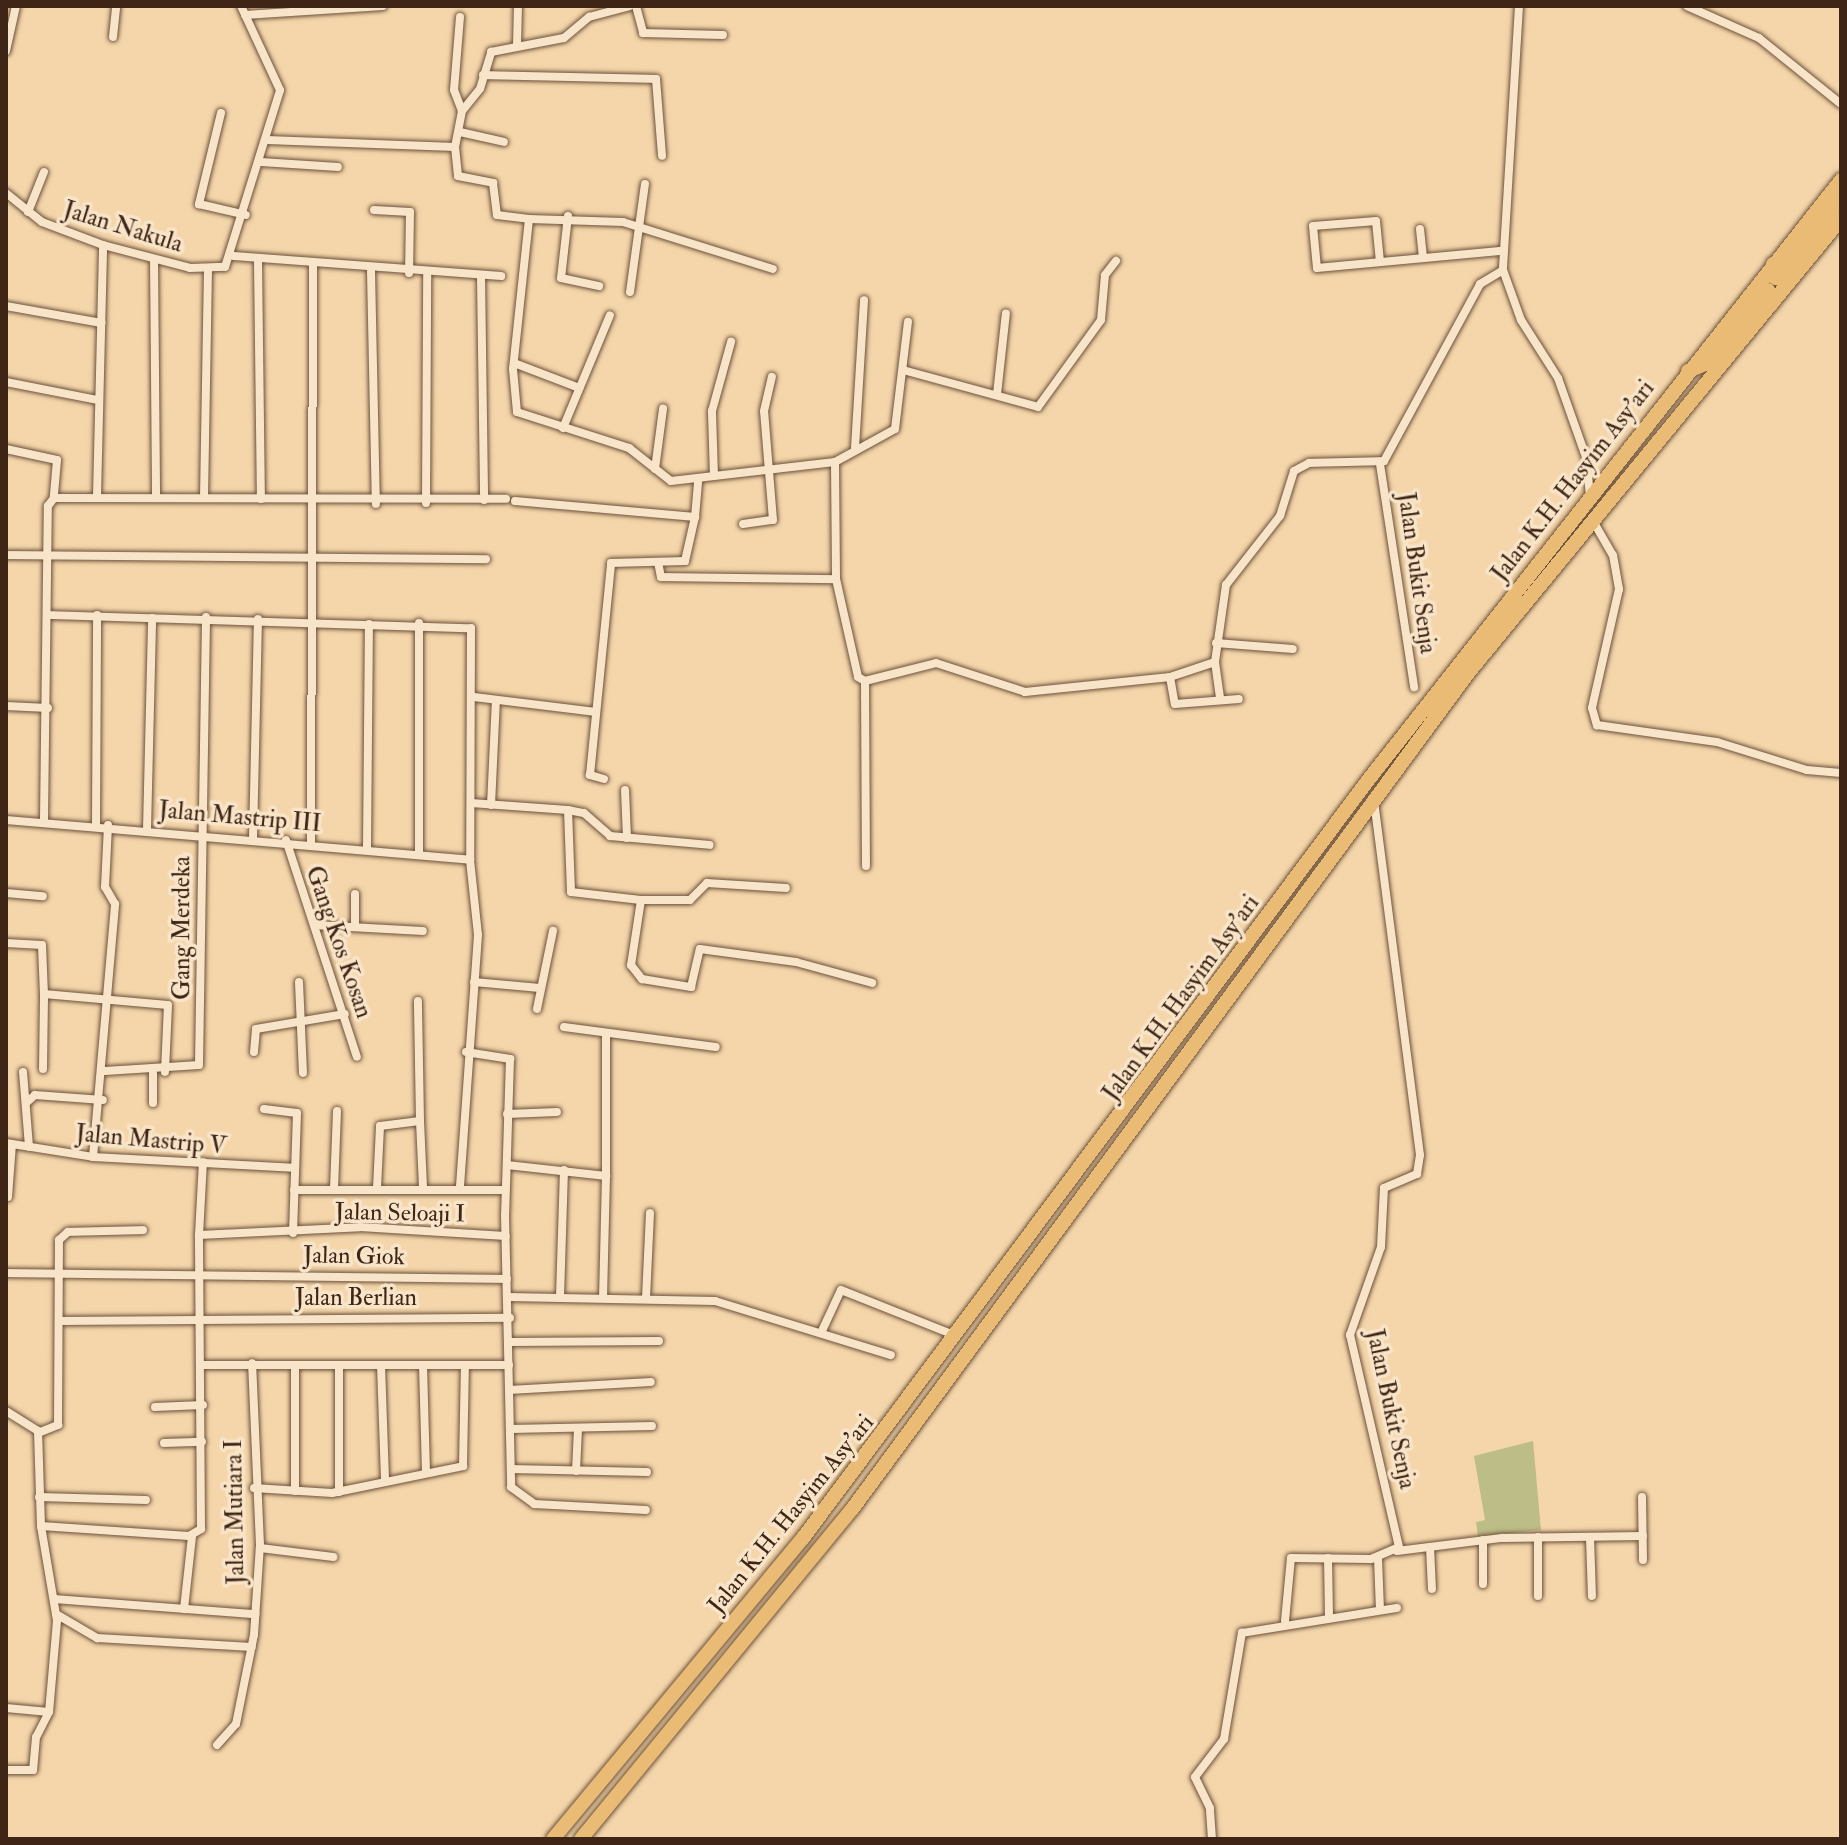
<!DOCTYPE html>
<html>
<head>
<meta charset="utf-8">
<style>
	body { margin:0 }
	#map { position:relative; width:1847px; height:1845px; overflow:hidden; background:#f4d6aa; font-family:"IM FELL Double Pica",serif }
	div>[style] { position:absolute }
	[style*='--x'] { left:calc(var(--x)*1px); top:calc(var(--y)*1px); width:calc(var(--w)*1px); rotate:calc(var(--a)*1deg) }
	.green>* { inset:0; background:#bcbd87 }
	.roads { filter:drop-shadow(0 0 2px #6c513b) drop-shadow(0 0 2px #6c513b) }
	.minor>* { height:8px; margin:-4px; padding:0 4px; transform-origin:4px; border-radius:4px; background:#f8e4c8 }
	.trunk>* { height:14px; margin:-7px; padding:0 7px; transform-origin:7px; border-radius:7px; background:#eabb75 }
	span { translate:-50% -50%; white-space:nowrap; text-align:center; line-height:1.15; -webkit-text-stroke:7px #f8e4c8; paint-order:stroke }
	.street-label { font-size:24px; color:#3f2516 }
	.frame { position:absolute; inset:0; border:8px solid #3f2516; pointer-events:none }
</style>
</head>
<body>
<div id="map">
	<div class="green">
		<i style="clip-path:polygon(1533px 1441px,1541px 1530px,1478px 1536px,1476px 1522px,1485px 1520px,1474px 1456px)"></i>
	</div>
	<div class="roads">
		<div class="minor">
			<i style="--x:636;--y:6;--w:28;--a:75"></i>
			<i style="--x:643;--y:33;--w:80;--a:1.4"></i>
			<i style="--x:1519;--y:6;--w:264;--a:93.5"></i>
			<i style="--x:1503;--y:270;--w:53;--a:70.2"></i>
			<i style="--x:1521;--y:320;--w:69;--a:57.5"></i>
			<i style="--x:1558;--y:378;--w:84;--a:70.5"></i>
			<i style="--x:1586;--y:457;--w:36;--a:84"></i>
			<i style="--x:1687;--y:6;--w:79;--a:24"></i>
			<i style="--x:1759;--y:38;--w:105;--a:38.8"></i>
			<i style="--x:245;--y:15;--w:138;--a:-3.7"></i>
			<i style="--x:460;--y:17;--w:73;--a:94.7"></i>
			<i style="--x:454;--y:90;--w:22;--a:69"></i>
			<i style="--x:113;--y:37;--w:31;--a:-84"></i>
			<i style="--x:517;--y:46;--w:40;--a:-88.6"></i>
			<i style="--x:6;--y:51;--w:46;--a:-77.5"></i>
			<i style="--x:483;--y:75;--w:173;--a:1.3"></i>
			<i style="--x:656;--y:79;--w:77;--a:85.5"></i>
			<i style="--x:221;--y:113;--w:94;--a:103.6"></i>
			<i style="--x:199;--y:204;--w:48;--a:13.2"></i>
			<i style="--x:460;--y:132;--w:45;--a:12.8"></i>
			<i style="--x:267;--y:140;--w:188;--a:2.1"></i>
			<i style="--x:455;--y:147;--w:37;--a:-79"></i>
			<i style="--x:462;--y:111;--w:28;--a:-51"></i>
			<i style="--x:480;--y:89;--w:39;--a:-73"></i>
			<i style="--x:491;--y:52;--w:74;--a:-10.9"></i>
			<i style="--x:564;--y:38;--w:33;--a:-40"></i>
			<i style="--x:589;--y:17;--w:42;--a:-15"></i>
			<i style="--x:455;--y:147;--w:29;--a:84"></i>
			<i style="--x:458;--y:176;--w:36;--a:11"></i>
			<i style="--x:493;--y:183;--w:32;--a:83"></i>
			<i style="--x:497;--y:215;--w:32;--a:7"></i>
			<i style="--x:529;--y:219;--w:151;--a:96.1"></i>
			<i style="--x:513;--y:369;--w:43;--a:84.7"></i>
			<i style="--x:517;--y:412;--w:118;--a:17.8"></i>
			<i style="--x:629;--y:448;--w:53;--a:38.2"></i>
			<i style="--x:671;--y:481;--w:165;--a:-6.6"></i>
			<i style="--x:835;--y:462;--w:117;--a:89.5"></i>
			<i style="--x:836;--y:579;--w:100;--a:77.3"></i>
			<i style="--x:858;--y:677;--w:8;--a:30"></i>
			<i style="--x:865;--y:681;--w:73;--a:-14.2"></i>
			<i style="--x:936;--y:663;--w:94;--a:18"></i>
			<i style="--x:1025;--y:692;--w:146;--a:-5.9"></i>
			<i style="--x:1170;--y:677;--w:47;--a:-18.4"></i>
			<i style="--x:1215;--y:662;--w:78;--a:-81.9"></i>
			<i style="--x:1226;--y:585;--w:88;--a:-52"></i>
			<i style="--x:1280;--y:516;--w:47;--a:-72.7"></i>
			<i style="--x:1294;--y:471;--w:17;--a:-28"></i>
			<i style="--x:1309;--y:463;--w:75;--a:-1.5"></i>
			<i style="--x:1384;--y:461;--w:201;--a:-61.5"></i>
			<i style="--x:1480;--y:284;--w:27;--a:-31"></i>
			<i style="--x:261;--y:162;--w:77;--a:3.7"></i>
			<i style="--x:6;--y:193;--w:46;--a:38.9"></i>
			<i style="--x:42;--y:222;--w:65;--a:20.7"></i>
			<i style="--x:103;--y:245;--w:90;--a:14.8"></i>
			<i style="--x:190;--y:268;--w:35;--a:-2"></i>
			<i style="--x:225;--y:267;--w:185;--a:-72.7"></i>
			<i style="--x:280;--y:90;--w:93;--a:-114.9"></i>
			<i style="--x:374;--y:210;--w:36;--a:3"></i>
			<i style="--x:410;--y:212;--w:61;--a:90.9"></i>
			<i style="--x:28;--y:212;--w:43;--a:-68.2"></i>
			<i style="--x:568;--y:216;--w:62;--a:96.4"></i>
			<i style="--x:561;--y:278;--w:39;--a:12"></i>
			<i style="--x:529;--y:219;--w:94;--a:1.8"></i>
			<i style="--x:623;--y:222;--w:157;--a:17.4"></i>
			<i style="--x:1420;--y:229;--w:29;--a:84"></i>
			<i style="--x:234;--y:256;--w:268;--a:4.3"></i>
			<i style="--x:154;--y:259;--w:238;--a:89.5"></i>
			<i style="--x:258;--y:261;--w:238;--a:89.3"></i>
			<i style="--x:1380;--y:262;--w:41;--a:-95.6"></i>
			<i style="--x:1376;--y:221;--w:63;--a:175.5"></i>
			<i style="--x:1313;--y:226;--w:42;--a:84.6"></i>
			<i style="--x:1317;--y:268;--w:186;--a:-5.3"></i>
			<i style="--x:371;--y:271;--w:233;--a:88.8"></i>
			<i style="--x:481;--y:276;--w:224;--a:89.2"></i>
			<i style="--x:630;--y:292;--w:109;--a:-82.1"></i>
			<i style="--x:6;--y:306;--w:97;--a:10.1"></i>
			<i style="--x:514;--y:363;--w:70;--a:21"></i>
			<i style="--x:903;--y:370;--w:140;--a:15.3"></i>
			<i style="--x:1038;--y:407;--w:107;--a:-54.1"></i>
			<i style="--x:1101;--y:320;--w:45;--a:-84.9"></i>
			<i style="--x:1105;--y:275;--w:18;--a:-52"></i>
			<i style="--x:6;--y:382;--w:94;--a:11.1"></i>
			<i style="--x:997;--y:394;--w:81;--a:-83.7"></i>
			<i style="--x:563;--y:428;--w:122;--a:-67.4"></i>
			<i style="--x:855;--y:448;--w:148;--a:-86.5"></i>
			<i style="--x:6;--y:449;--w:52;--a:12.2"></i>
			<i style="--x:57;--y:460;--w:38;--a:95"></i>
			<i style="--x:835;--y:462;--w:68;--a:-28.8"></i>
			<i style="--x:895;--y:429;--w:108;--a:-83.1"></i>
			<i style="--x:1380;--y:464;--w:226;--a:81.3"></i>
			<i style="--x:655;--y:469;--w:61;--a:-82.4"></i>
			<i style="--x:714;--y:476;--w:65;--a:-91.8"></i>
			<i style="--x:712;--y:411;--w:72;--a:-74.6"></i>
			<i style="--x:97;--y:496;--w:251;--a:-88.6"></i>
			<i style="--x:204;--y:498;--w:228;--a:-89"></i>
			<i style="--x:515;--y:501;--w:181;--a:5.1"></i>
			<i style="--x:695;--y:517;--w:38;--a:-85"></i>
			<i style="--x:426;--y:503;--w:229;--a:-89.7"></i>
			<i style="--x:1593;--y:521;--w:39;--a:60"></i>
			<i style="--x:1613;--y:555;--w:35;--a:80"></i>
			<i style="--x:1619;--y:589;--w:122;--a:102.8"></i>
			<i style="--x:1592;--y:708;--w:18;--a:74"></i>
			<i style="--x:1597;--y:725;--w:121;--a:8.1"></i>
			<i style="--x:1717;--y:742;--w:94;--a:17.3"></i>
			<i style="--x:1807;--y:770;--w:34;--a:5"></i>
			<i style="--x:743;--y:524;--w:30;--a:-8"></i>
			<i style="--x:773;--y:520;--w:109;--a:-94.7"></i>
			<i style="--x:764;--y:411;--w:35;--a:-77"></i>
			<i style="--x:6;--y:555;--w:480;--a:0.5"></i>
			<i style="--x:658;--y:562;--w:15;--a:79"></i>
			<i style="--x:661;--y:577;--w:175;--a:0.7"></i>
			<i style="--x:49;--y:615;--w:422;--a:1.8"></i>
			<i style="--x:471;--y:628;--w:232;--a:90.2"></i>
			<i style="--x:470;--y:860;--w:75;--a:83.9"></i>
			<i style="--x:478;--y:935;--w:254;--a:94.1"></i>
			<i style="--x:419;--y:623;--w:231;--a:90"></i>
			<i style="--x:1216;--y:643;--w:77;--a:4.5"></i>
			<i style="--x:1215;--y:662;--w:35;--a:82"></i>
			<i style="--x:1170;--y:677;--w:27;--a:80"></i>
			<i style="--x:1175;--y:704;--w:64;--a:-4.5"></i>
			<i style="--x:865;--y:681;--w:185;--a:89.7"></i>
			<i style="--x:474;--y:697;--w:123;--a:7"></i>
			<i style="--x:6;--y:706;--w:42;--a:2.7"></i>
			<i style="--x:604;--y:779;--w:15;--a:-164"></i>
			<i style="--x:590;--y:775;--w:213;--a:-84.3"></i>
			<i style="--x:611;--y:563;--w:74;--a:-1.5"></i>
			<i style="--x:685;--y:561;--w:45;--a:-77.2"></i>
			<i style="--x:625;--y:790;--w:48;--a:87.6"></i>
			<i style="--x:471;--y:803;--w:97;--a:4.1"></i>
			<i style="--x:568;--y:810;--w:82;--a:87.9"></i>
			<i style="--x:571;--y:892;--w:70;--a:6.5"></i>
			<i style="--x:641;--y:900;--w:66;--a:98.7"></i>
			<i style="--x:631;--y:965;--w:18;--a:52"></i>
			<i style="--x:642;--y:979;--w:50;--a:9.3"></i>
			<i style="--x:691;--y:987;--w:39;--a:-77"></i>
			<i style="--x:700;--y:949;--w:97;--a:7.7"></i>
			<i style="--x:796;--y:962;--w:79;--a:15.4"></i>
			<i style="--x:491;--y:805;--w:105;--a:-87.3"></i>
			<i style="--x:568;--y:810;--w:16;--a:11"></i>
			<i style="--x:584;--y:813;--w:35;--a:41"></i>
			<i style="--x:610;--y:836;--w:100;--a:5.1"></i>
			<i style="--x:6;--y:820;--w:466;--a:4.9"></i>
			<i style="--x:44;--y:820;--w:314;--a:-89.3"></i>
			<i style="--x:48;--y:506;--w:10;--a:-53"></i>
			<i style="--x:54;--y:498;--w:452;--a:0.1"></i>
			<i style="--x:96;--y:824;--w:209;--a:-89.7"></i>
			<i style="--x:147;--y:829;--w:211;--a:-88.6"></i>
			<i style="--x:253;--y:838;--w:219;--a:-88.7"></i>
			<i style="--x:286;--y:840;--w:228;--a:71.9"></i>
			<i style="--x:311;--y:842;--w:577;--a:-89.8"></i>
			<i style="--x:367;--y:848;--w:224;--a:-89.5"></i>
			<i style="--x:6;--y:893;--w:37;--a:5"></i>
			<i style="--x:641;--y:900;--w:49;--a:0"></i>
			<i style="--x:690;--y:900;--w:24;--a:-45"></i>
			<i style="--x:707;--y:883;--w:79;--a:3.6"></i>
			<i style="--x:314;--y:925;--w:109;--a:3.2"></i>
			<i style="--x:355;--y:927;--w:33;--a:-90"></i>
			<i style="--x:6;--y:943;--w:36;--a:3"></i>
			<i style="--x:42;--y:945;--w:49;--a:87.7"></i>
			<i style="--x:44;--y:994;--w:124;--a:5.1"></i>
			<i style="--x:168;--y:1005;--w:67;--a:92.6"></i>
			<i style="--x:299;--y:982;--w:91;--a:87.5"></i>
			<i style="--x:474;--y:982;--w:66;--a:5.2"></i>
			<i style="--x:537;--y:1009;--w:80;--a:-78.4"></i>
			<i style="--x:564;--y:1027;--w:153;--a:7.5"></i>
			<i style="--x:254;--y:1052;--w:23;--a:-85"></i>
			<i style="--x:256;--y:1029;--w:90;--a:-9.6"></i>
			<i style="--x:466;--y:1052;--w:45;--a:9"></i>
			<i style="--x:510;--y:1059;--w:156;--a:91.8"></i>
			<i style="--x:505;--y:1215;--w:272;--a:88.7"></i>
			<i style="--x:511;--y:1487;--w:29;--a:36"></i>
			<i style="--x:534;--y:1504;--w:112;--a:3.1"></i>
			<i style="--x:43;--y:1069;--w:75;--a:-89.2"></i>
			<i style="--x:105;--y:1071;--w:94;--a:-3.7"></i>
			<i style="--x:199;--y:1065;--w:448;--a:-89.1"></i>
			<i style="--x:23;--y:1072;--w:75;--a:85.4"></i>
			<i style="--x:26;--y:1103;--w:12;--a:-42"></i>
			<i style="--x:35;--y:1095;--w:68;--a:4.2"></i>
			<i style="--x:153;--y:1103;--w:30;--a:-90"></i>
			<i style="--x:264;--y:1109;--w:33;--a:7"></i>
			<i style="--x:297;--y:1113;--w:120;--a:91.9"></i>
			<i style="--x:507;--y:1114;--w:50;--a:-2.3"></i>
			<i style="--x:420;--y:1121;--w:66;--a:87.4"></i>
			<i style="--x:6;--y:1143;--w:88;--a:9.1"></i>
			<i style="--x:93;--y:1157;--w:200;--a:3.1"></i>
			<i style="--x:93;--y:1157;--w:254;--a:-85"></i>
			<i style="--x:115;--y:904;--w:20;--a:-120"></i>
			<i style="--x:105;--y:887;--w:62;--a:-87.2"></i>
			<i style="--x:507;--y:1165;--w:100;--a:6.3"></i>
			<i style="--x:606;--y:1176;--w:122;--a:91.4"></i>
			<i style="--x:606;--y:1176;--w:142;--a:-90"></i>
			<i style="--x:377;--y:1188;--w:62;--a:-87.2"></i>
			<i style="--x:380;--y:1126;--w:40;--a:-7.1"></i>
			<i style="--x:420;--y:1121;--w:120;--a:-91"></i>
			<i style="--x:334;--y:1189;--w:78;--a:-87.8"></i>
			<i style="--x:294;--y:1190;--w:211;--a:0"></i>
			<i style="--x:8;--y:1197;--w:53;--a:-85.7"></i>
			<i style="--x:199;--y:1235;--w:73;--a:-86.9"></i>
			<i style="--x:6;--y:1273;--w:501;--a:0.69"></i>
			<i style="--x:508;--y:1297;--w:207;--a:1.1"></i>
			<i style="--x:715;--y:1301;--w:184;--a:17.1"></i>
			<i style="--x:560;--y:1297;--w:127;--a:-88.2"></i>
			<i style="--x:646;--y:1298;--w:85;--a:-87.3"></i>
			<i style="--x:62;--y:1321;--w:448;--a:-0.4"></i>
			<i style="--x:821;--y:1333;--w:47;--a:-65.1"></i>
			<i style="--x:841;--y:1290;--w:122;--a:21.7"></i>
			<i style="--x:509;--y:1342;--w:150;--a:-0.4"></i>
			<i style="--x:202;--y:1365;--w:307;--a:0"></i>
			<i style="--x:295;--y:1365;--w:126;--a:90"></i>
			<i style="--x:339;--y:1365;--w:127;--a:90"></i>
			<i style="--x:381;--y:1365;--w:117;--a:88"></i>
			<i style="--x:423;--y:1365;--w:107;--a:88.4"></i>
			<i style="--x:509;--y:1390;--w:142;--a:-3.2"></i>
			<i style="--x:155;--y:1407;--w:48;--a:-2.4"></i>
			<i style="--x:6;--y:1411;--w:38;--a:32"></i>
			<i style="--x:38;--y:1431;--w:95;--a:88.2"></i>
			<i style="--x:41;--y:1526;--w:96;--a:80.4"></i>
			<i style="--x:57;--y:1621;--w:91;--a:95"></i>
			<i style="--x:49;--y:1712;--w:28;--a:117"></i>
			<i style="--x:36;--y:1737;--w:33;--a:95"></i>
			<i style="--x:33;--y:1770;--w:27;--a:180"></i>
			<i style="--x:511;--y:1429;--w:141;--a:-1.2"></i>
			<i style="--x:38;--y:1433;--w:22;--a:-22"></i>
			<i style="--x:58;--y:1425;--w:185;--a:-89.7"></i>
			<i style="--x:59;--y:1240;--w:12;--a:-42"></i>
			<i style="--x:68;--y:1232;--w:75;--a:-1.5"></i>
			<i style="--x:164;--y:1443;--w:38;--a:-2"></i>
			<i style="--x:511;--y:1469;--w:136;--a:1.3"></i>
			<i style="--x:576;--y:1471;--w:43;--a:-87.3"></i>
			<i style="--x:254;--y:1488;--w:78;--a:3.7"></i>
			<i style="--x:332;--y:1493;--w:134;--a:-11.6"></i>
			<i style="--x:463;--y:1466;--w:101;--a:-88.9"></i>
			<i style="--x:39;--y:1497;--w:107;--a:1.6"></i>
			<i style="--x:1642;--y:1497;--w:63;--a:89.1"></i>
			<i style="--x:41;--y:1526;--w:148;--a:3.9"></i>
			<i style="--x:189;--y:1536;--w:14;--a:-30"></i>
			<i style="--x:201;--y:1529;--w:294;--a:-90.4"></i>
			<i style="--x:199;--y:1235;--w:161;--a:-2.8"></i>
			<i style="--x:360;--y:1227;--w:146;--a:3.5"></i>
			<i style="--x:1538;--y:1537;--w:59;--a:90"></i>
			<i style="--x:1590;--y:1537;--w:59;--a:88.1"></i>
			<i style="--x:1483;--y:1540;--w:44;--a:90"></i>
			<i style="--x:1430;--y:1547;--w:42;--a:87.3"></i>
			<i style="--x:260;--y:1548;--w:74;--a:7"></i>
			<i style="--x:1397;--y:1551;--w:106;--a:-7.1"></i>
			<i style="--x:1502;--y:1538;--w:141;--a:-0.8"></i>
			<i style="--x:1328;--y:1558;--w:58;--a:89"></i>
			<i style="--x:1378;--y:1558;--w:52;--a:87.8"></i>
			<i style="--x:54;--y:1599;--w:202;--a:4.3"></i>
			<i style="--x:184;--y:1609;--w:73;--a:-83.7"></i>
			<i style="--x:56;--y:1614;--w:48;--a:30.3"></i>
			<i style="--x:97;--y:1638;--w:155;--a:3.3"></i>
			<i style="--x:1285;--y:1621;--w:63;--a:-84.6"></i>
			<i style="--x:1291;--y:1558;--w:80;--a:0.7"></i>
			<i style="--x:1371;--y:1559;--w:30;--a:-23"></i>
			<i style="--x:1399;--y:1547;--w:218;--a:-103"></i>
			<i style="--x:1350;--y:1335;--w:93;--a:-70.6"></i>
			<i style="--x:1381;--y:1247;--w:59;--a:-87.1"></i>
			<i style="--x:1384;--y:1188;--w:36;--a:-23"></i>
			<i style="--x:1417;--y:1174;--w:19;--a:-81"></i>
			<i style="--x:1420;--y:1155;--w:356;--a:-97.4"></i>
			<i style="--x:6;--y:1708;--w:43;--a:5.3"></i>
			<i style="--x:217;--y:1745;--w:28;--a:-48"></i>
			<i style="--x:236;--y:1724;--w:91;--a:-78.6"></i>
			<i style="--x:254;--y:1635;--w:90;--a:-86.2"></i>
			<i style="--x:260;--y:1545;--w:182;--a:-92.5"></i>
			<i style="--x:1212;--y:1839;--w:31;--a:-94"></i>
			<i style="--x:1210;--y:1808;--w:34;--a:-116"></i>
			<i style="--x:1195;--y:1777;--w:48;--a:-52.7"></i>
			<i style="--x:1224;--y:1739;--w:108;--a:-80.4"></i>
			<i style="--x:1242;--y:1633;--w:157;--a:-9.2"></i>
		</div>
		<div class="trunk">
			<i style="--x:1773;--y:264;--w:11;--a:105"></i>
			<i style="--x:1770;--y:275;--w:7;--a:27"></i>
			<i style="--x:1776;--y:278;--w:102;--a:-50.6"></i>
			<i style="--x:1688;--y:371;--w:24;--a:-22"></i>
			<i style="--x:1710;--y:362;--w:92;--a:-51.1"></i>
			<i style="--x:1768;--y:290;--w:13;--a:67"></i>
			<i style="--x:553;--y:1839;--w:391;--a:-50.3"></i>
			<i style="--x:803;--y:1538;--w:947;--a:-53.29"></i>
			<i style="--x:1369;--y:779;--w:763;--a:-51.76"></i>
			<i style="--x:581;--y:1839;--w:428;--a:-50.6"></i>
			<i style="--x:853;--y:1508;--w:1038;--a:-53.62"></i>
			<i style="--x:1469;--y:672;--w:586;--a:-50.61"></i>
		</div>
	</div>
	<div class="street-label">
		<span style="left:123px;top:227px;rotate:17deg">Jalan Nakula</span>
		<span style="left:1573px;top:481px;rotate:-52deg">Jalan K.H. Hasyim Asy'ari</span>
		<span style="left:1417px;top:573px;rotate:82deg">Jalan Bukit Senja</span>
		<span style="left:240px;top:817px;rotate:5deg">Jalan Mastrip III</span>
		<span style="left:182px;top:928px;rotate:-90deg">Gang Merdeka</span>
		<span style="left:339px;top:942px;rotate:71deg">Gang Kos Kosan</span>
		<span style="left:1181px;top:998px;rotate:-54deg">Jalan K.H. Hasyim Asy'ari</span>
		<span style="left:151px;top:1140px;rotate:5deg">Jalan Mastrip V</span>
		<span style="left:400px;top:1213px;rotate:1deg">Jalan Seloaji I</span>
		<span style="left:354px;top:1256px;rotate:1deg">Jalan Giok</span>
		<span style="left:356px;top:1298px">Jalan Berlian</span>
		<span style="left:1391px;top:1409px;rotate:78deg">Jalan Bukit Senja</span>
		<span style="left:235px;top:1512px;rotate:-91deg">Jalan Mutiara I</span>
		<span style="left:791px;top:1514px;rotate:-51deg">Jalan K.H. Hasyim Asy'ari</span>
	</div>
	<div class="frame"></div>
</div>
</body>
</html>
